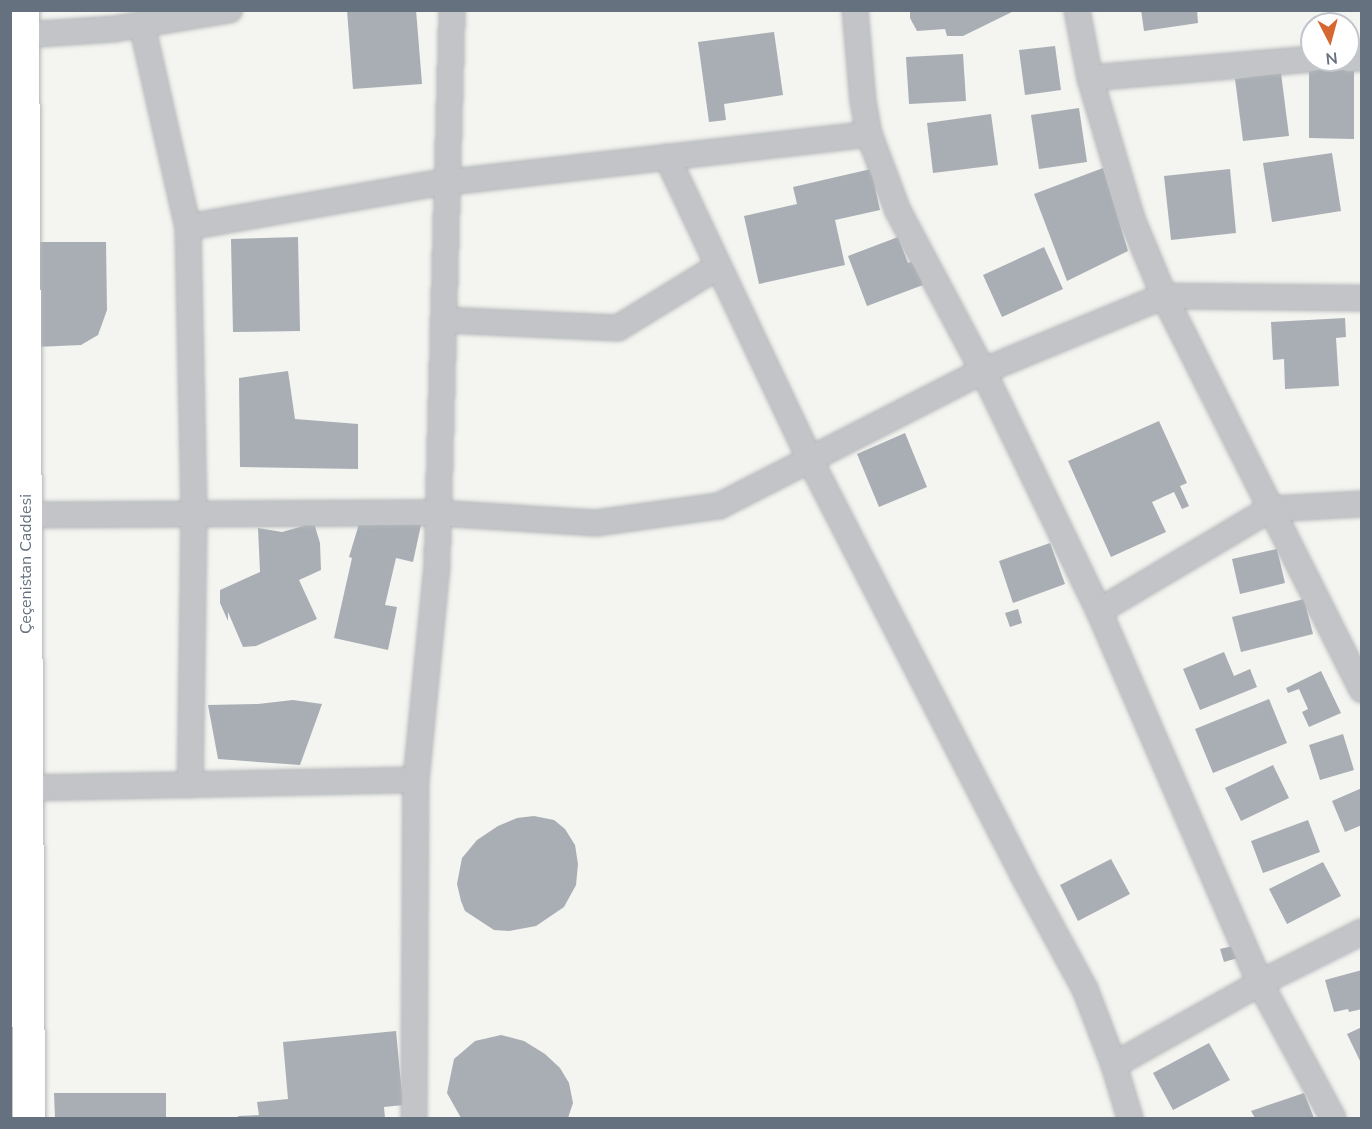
<!DOCTYPE html>
<html>
<head>
<meta charset="utf-8">
<style>
	body { margin:0 }
	#map { position:relative; width:1372px; height:1129px; overflow:hidden; background:#f4f4f0; font-family:"Nunito Sans",sans-serif }
	div>[style] { position:absolute }
	[style*='--x'] { left:calc(var(--x)*1px); top:calc(var(--y)*1px); width:calc(var(--w)*1px); rotate:calc(var(--a)*1deg) }
	.building>* { inset:0; background:#a8aeb4 }
	.roads { filter:drop-shadow(0 0 2px #b3b6b9) drop-shadow(0 0 2px #b3b6b9) }
	.minor>* { height:24px; margin:-12px; padding:0 12px; transform-origin:12px; border-radius:12px; background:#c2c4c8 }
	.major>* { height:32px; margin:-16px; padding:0 16px; transform-origin:16px; border-radius:16px; background:#fff }
	span { translate:-50% -50%; white-space:nowrap; text-align:center; line-height:1.15; -webkit-text-stroke:6px #fff; paint-order:stroke }
	.street-label { font-size:16px; color:#65717f }
	.frame { position:absolute; inset:0; border:12px solid #65717f; pointer-events:none }
	.north { position:absolute; left:1300px; top:12px; width:60px; height:60px; box-sizing:border-box; background:#fff; border:2px solid #c1c6cc; border-radius:50%; rotate:174deg; font-size:16px; font-weight:700; line-height:24px; text-align:center; color:#65717f }
	.north::after { content:''; display:block; margin:auto; width:21px; height:27px; background:#d56830; clip-path:polygon(50% 0,100% 100%,50% 72%,0 100%) }
</style>
</head>
<body>
<div id="map">
	<div class="building">
		<i style="clip-path:polygon(347px 10px,416px 10px,422px 84px,353px 89px)"></i>
		<i style="clip-path:polygon(910px 10px,1016px 10px,963px 36px,947px 36px,945px 29px,917px 31px,910px 18px)"></i>
		<i style="clip-path:polygon(1141px 10px,1197px 10px,1198px 23px,1144px 31px)"></i>
		<i style="clip-path:polygon(774px 32px,783px 95px,724px 104px,726px 120px,709px 122px,698px 42px)"></i>
		<i style="clip-path:polygon(1055px 46px,1061px 90px,1025px 95px,1019px 50px)"></i>
		<i style="clip-path:polygon(963px 54px,966px 101px,909px 104px,906px 57px)"></i>
		<i style="clip-path:polygon(1309px 70px,1354px 70px,1354px 139px,1309px 138px)"></i>
		<i style="clip-path:polygon(1281px 73px,1289px 136px,1243px 141px,1235px 79px)"></i>
		<i style="clip-path:polygon(1079px 108px,1087px 162px,1039px 169px,1031px 115px)"></i>
		<i style="clip-path:polygon(991px 114px,998px 165px,933px 173px,927px 123px)"></i>
		<i style="clip-path:polygon(1332px 153px,1341px 211px,1272px 222px,1263px 163px)"></i>
		<i style="clip-path:polygon(1103px 168px,1128px 251px,1067px 281px,1034px 194px)"></i>
		<i style="clip-path:polygon(871px 169px,880px 210px,835px 220px,845px 265px,759px 284px,744px 216px,797px 204px,793px 187px)"></i>
		<i style="clip-path:polygon(1230px 169px,1236px 233px,1171px 240px,1164px 176px)"></i>
		<i style="clip-path:polygon(298px 237px,300px 331px,233px 332px,231px 239px)"></i>
		<i style="clip-path:polygon(898px 237px,908px 263px,914px 261px,923px 285px,867px 306px,848px 256px)"></i>
		<i style="clip-path:polygon(37px 242px,106px 242px,107px 310px,98px 335px,81px 345px,36px 347px)"></i>
		<i style="clip-path:polygon(1044px 247px,1063px 289px,1002px 317px,983px 275px)"></i>
		<i style="clip-path:polygon(1345px 318px,1346px 337px,1336px 338px,1339px 386px,1285px 389px,1284px 359px,1273px 360px,1271px 322px)"></i>
		<i style="clip-path:polygon(288px 371px,295px 419px,358px 424px,358px 469px,240px 467px,239px 378px)"></i>
		<i style="clip-path:polygon(1159px 421px,1187px 483px,1180px 486px,1189px 506px,1182px 509px,1174px 492px,1152px 502px,1166px 532px,1111px 557px,1068px 461px)"></i>
		<i style="clip-path:polygon(905px 433px,927px 487px,879px 507px,857px 454px)"></i>
		<i style="clip-path:polygon(314px 523px,320px 543px,321px 570px,299px 580px,317px 619px,256px 646px,243px 647px,228px 612px,228px 621px,220px 603px,220px 590px,260px 572px,258px 528px,282px 532px)"></i>
		<i style="clip-path:polygon(359px 524px,421px 525px,413px 562px,396px 558px,385px 605px,397px 607px,388px 650px,334px 638px,352px 558px,349px 557px)"></i>
		<i style="clip-path:polygon(1050px 543px,1065px 584px,1013px 603px,999px 561px)"></i>
		<i style="clip-path:polygon(1277px 549px,1285px 583px,1240px 594px,1232px 559px)"></i>
		<i style="clip-path:polygon(1304px 599px,1313px 634px,1241px 652px,1232px 617px)"></i>
		<i style="clip-path:polygon(1018px 609px,1022px 623px,1010px 627px,1005px 613px)"></i>
		<i style="clip-path:polygon(1224px 652px,1234px 676px,1250px 669px,1257px 687px,1200px 710px,1183px 669px)"></i>
		<i style="clip-path:polygon(1321px 671px,1341px 713px,1309px 727px,1302px 712px,1308px 709px,1299px 689px,1288px 693px,1286px 688px)"></i>
		<i style="clip-path:polygon(1269px 699px,1287px 743px,1213px 773px,1195px 729px)"></i>
		<i style="clip-path:polygon(293px 700px,322px 704px,300px 765px,218px 759px,208px 705px,258px 704px)"></i>
		<i style="clip-path:polygon(1343px 734px,1354px 770px,1320px 780px,1309px 745px)"></i>
		<i style="clip-path:polygon(1273px 765px,1289px 798px,1241px 821px,1225px 788px)"></i>
		<i style="clip-path:polygon(1362px 788px,1362px 825px,1345px 832px,1332px 801px)"></i>
		<i style="clip-path:polygon(534px 816px,554px 820px,565px 829px,575px 845px,578px 864px,576px 885px,564px 907px,536px 926px,509px 931px,494px 930px,465px 911px,461px 901px,457px 884px,462px 858px,477px 840px,498px 826px,517px 818px)"></i>
		<i style="clip-path:polygon(1308px 820px,1320px 852px,1263px 873px,1251px 841px)"></i>
		<i style="clip-path:polygon(1111px 859px,1130px 894px,1078px 921px,1060px 885px)"></i>
		<i style="clip-path:polygon(1323px 862px,1341px 896px,1287px 924px,1269px 889px)"></i>
		<i style="clip-path:polygon(1237px 945px,1241px 957px,1224px 962px,1220px 949px)"></i>
		<i style="clip-path:polygon(1362px 970px,1362px 1009px,1349px 1012px,1348px 1009px,1334px 1012px,1325px 980px)"></i>
		<i style="clip-path:polygon(1362px 1027px,1362px 1065px,1347px 1034px)"></i>
		<i style="clip-path:polygon(396px 1031px,403px 1105px,384px 1107px,385px 1118px,238px 1118px,238px 1116px,259px 1115px,257px 1102px,288px 1099px,283px 1042px)"></i>
		<i style="clip-path:polygon(501px 1035px,524px 1041px,545px 1054px,560px 1068px,569px 1083px,573px 1103px,568px 1118px,461px 1118px,447px 1093px,454px 1059px,475px 1041px)"></i>
		<i style="clip-path:polygon(1209px 1043px,1230px 1080px,1173px 1110px,1153px 1073px)"></i>
		<i style="clip-path:polygon(54px 1093px,166px 1093px,166px 1118px,55px 1118px)"></i>
		<i style="clip-path:polygon(1304px 1093px,1314px 1118px,1255px 1118px,1251px 1111px)"></i>
	</div>
	<div class="roads">
		<div class="minor">
			<i style="--x:855;--y:10;--w:91;--a:85"></i>
			<i style="--x:863;--y:101;--w:34;--a:80"></i>
			<i style="--x:869;--y:134;--w:82;--a:69.4"></i>
			<i style="--x:898;--y:211;--w:181;--a:62"></i>
			<i style="--x:983;--y:371;--w:267;--a:64.2"></i>
			<i style="--x:1099;--y:611;--w:405;--a:66.6"></i>
			<i style="--x:1260;--y:983;--w:153;--a:61.6"></i>
			<i style="--x:1077;--y:10;--w:69;--a:79.2"></i>
			<i style="--x:1090;--y:78;--w:147;--a:73.4"></i>
			<i style="--x:1132;--y:219;--w:83;--a:67.4"></i>
			<i style="--x:1164;--y:296;--w:441;--a:63.3"></i>
			<i style="--x:142;--y:25;--w:207;--a:77.2"></i>
			<i style="--x:188;--y:227;--w:287;--a:88.8"></i>
			<i style="--x:194;--y:514;--w:271;--a:90.8"></i>
			<i style="--x:24;--y:35;--w:90;--a:-3.8"></i>
			<i style="--x:114;--y:29;--w:117;--a:-9.4"></i>
			<i style="--x:1348;--y:59;--w:14;--a:-4"></i>
			<i style="--x:1090;--y:78;--w:223;--a:-4.9"></i>
			<i style="--x:667;--y:157;--w:335;--a:64.7"></i>
			<i style="--x:810;--y:460;--w:466;--a:62.8"></i>
			<i style="--x:1023;--y:875;--w:130;--a:61.5"></i>
			<i style="--x:1085;--y:989;--w:81;--a:69.1"></i>
			<i style="--x:188;--y:227;--w:249;--a:-10"></i>
			<i style="--x:433;--y:184;--w:439;--a:-6.5"></i>
			<i style="--x:443;--y:320;--w:175;--a:2.6"></i>
			<i style="--x:618;--y:328;--w:116;--a:-31.6"></i>
			<i style="--x:26;--y:515;--w:410;--a:-0.3"></i>
			<i style="--x:436;--y:513;--w:160;--a:3.6"></i>
			<i style="--x:596;--y:523;--w:124;--a:-7.9"></i>
			<i style="--x:719;--y:506;--w:297;--a:-27.1"></i>
			<i style="--x:983;--y:371;--w:196;--a:-22.5"></i>
			<i style="--x:1164;--y:296;--w:198;--a:0.6"></i>
			<i style="--x:1099;--y:611;--w:199;--a:-30.8"></i>
			<i style="--x:1270;--y:509;--w:92;--a:-3.1"></i>
			<i style="--x:28;--y:788;--w:388;--a:-1.2"></i>
			<i style="--x:414;--y:1118;--w:338;--a:-89.7"></i>
			<i style="--x:416;--y:780;--w:216;--a:-84.4"></i>
			<i style="--x:437;--y:565;--w:555;--a:-88.45"></i>
			<i style="--x:1130;--y:1118;--w:55;--a:-106.8"></i>
			<i style="--x:1114;--y:1065;--w:167;--a:-29.3"></i>
			<i style="--x:1260;--y:983;--w:114;--a:-26.6"></i>
		</div>
		<div class="major">
			<i style="--x:23;--y:10;--w:1108;--a:89.69"></i>
		</div>
	</div>
	<div class="street-label">
		<span style="left:26px;top:564px;rotate:-90deg">Çeçenistan Caddesi</span>
	</div>
	<div class="frame"></div>
	<div class="north">N</div>
</div>
</body>
</html>
